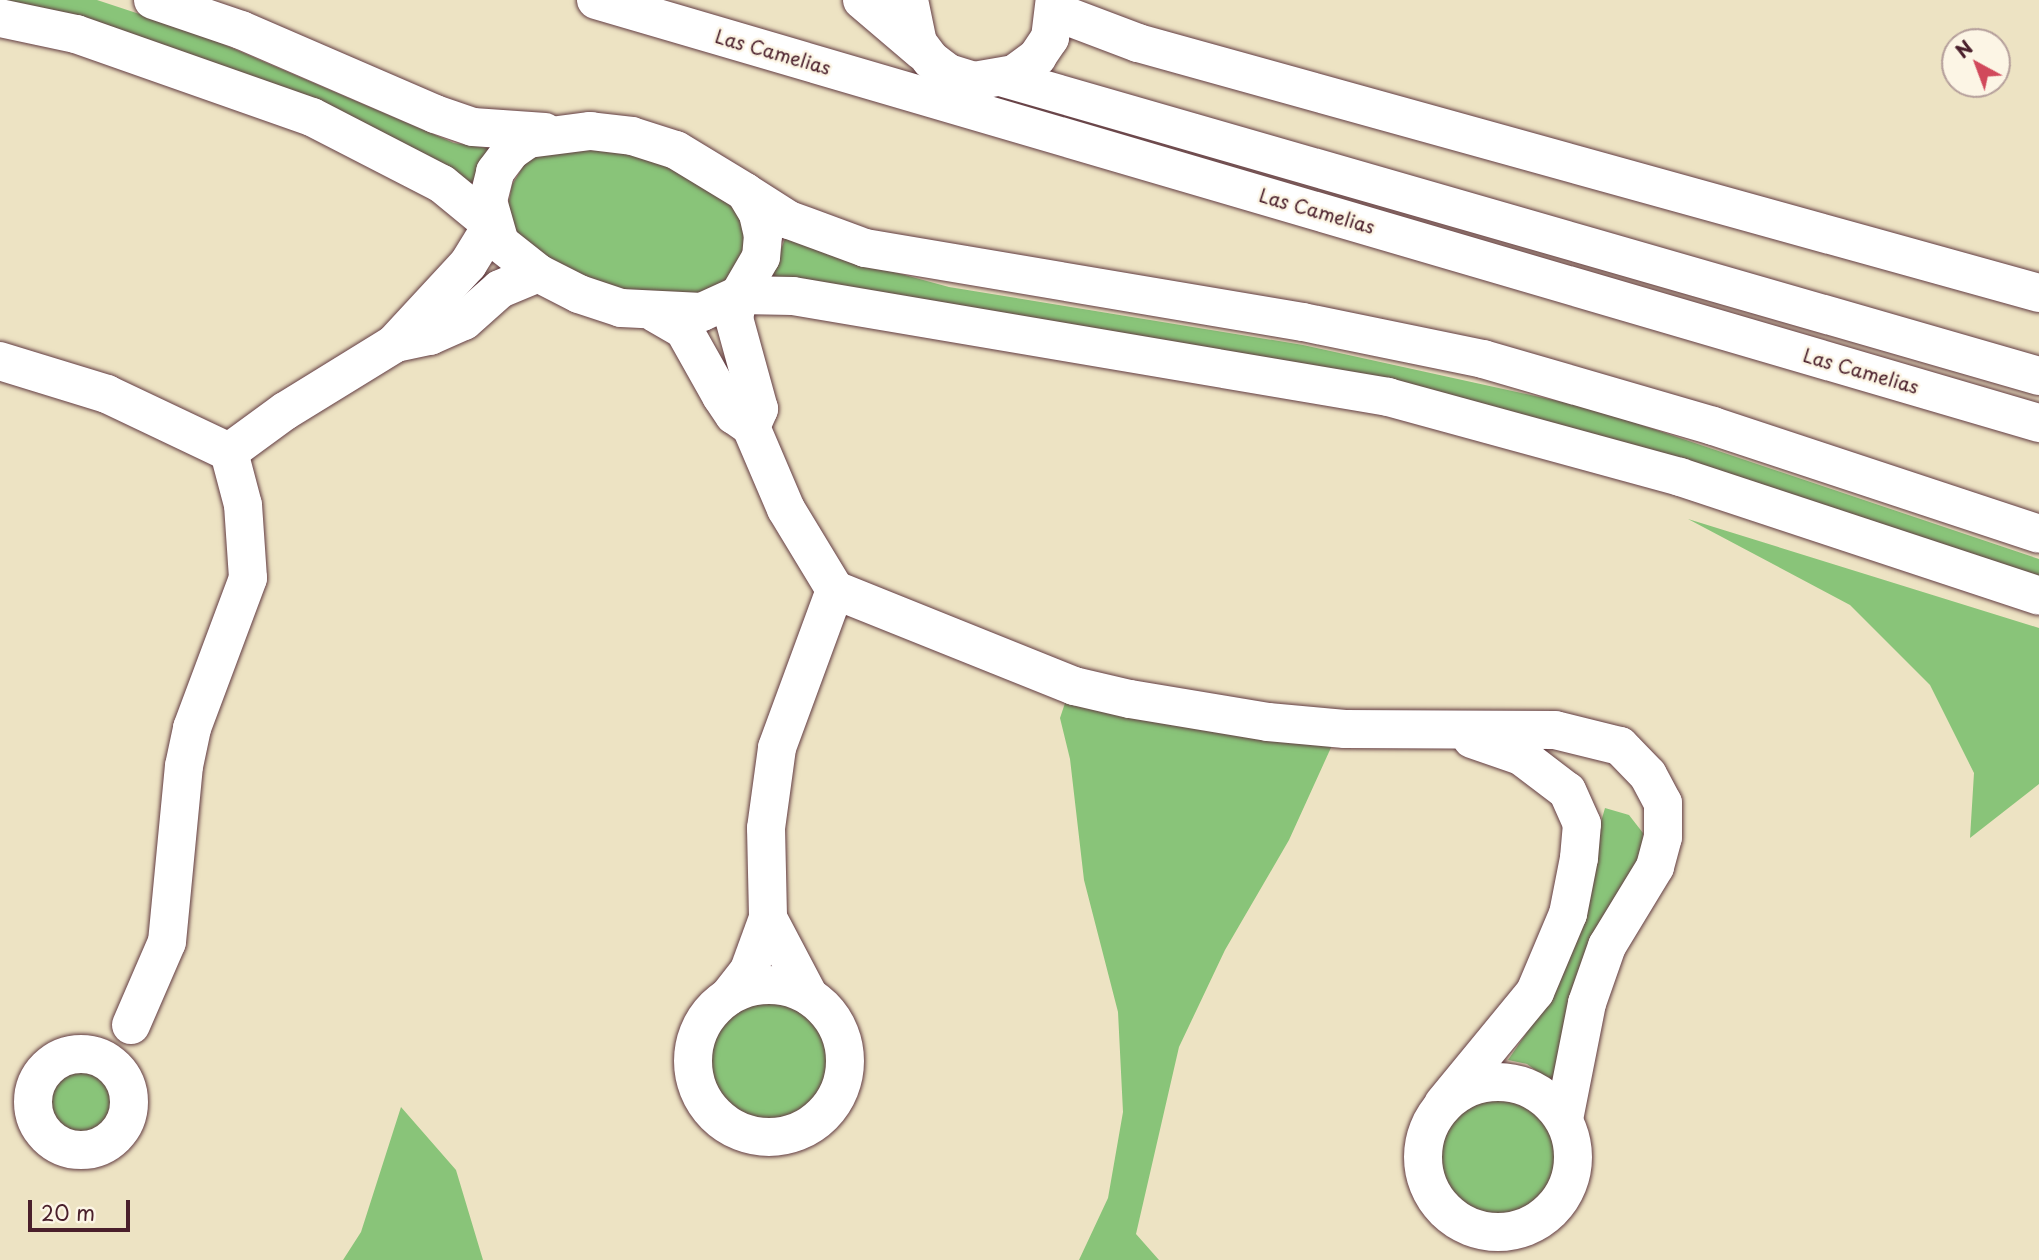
<!DOCTYPE html>
<html>
<head>
<meta charset="utf-8">
<style>
	body { margin:0 }
	#map { position:relative; width:2039px; height:1260px; overflow:hidden; background:#ede3c3; font-family:"Playpen Sans",sans-serif }
	div>[style] { position:absolute }
	[style*='--x'] { left:calc(var(--x)*1px); top:calc(var(--y)*1px); width:calc(var(--w)*1px); rotate:calc(var(--a)*1deg) }
	.green>* { inset:0; background:#89c479 }
	.round { border-radius:50% }
	.roads { filter:drop-shadow(0 0 2px #623c42) drop-shadow(0 0 2px #623c42) }
	.minor>* { height:38px; margin:-19px; padding:0 19px; transform-origin:19px; border-radius:19px; background:#fff }
	.minor>.ring { margin:-19px; padding:0; box-sizing:content-box; background:none; border:38px solid #fff; border-radius:50% }
	span { translate:-50% -50%; white-space:nowrap; text-align:center; line-height:1.15; -webkit-text-stroke:5px #fcf5e5; paint-order:stroke }
	.street-label { font-size:19px; color:#4a1f2b }
	.north { position:absolute; left:1941px; top:28px; width:70px; height:70px; box-sizing:border-box; background:#fcf5e5; border:2px solid #b59f9b; border-radius:50%; rotate:319deg; font-size:19px; font-weight:700; line-height:28px; text-align:center; color:#4a1f2b }
	.north::after { content:''; display:block; margin:auto; width:24px; height:32px; background:#d1495b; clip-path:polygon(50% 0,100% 100%,50% 72%,0 100%) }
	.scale { position:absolute; left:28px; top:1200px; width:102px; height:32px; box-sizing:border-box; border:4px solid #4a1f2b; border-top:0; padding-left:9px; font-size:21px; line-height:24px; white-space:nowrap; color:#4a1f2b; -webkit-text-stroke:5px #fcf5e5; paint-order:stroke }
</style>
</head>
<body>
<div id="map">
	<div class="green">
		<i style="clip-path:polygon(0 0,97px 0,197px 33px,454px 143px,488px 148px,488px 161px,470px 185px)"></i>
		<i style="clip-path:polygon(583px 146px,654px 157px,738px 208px,751px 236px,729px 284px,699px 298px,619px 292px,567px 271px,520px 238px,507px 212px,512px 185px,527px 160px,548px 148px)"></i>
		<i style="clip-path:polygon(786px 236px,835px 256px,949px 287px,1303px 345px,1594px 409px,2039px 559px,2039px 582px,1665px 459px,770px 279px)"></i>
		<i style="clip-path:polygon(1688px 519px,2039px 628px,2039px 784px,1970px 838px,1974px 773px,1930px 685px,1850px 605px)"></i>
		<i style="clip-path:polygon(1065px 703px,1175px 724px,1334px 741px,1289px 840px,1225px 950px,1179px 1047px,1136px 1234px,1159px 1260px,1079px 1260px,1108px 1198px,1123px 1112px,1118px 1012px,1084px 880px,1070px 759px,1060px 718px)"></i>
		<i style="clip-path:polygon(1605px 808px,1629px 815px,1643px 833px,1642px 854px,1557px 1086px,1527px 1064px,1508px 1060px,1549px 1000px)"></i>
		<i class="round" style="left:708px;top:998px;width:124px;height:124px"></i>
		<i class="round" style="left:43px;top:1065px;width:74px;height:74px"></i>
		<i class="round" style="left:1438px;top:1095px;width:124px;height:124px"></i>
		<i style="clip-path:polygon(401px 1107px,456px 1170px,483px 1260px,343px 1260px,361px 1232px)"></i>
	</div>
	<div class="roads">
		<div class="minor">
			<i style="--x:153;--y:0;--w:93;--a:18.8"></i>
			<i style="--x:241;--y:30;--w:211;--a:23.4"></i>
			<i style="--x:435;--y:114;--w:40;--a:18.9"></i>
			<i style="--x:473;--y:127;--w:72;--a:4"></i>
			<i style="--x:596;--y:0;--w:1504;--a:16.34"></i>
			<i style="--x:862;--y:0;--w:79;--a:40.4"></i>
			<i style="--x:909;--y:0;--w:44;--a:78.2"></i>
			<i style="--x:918;--y:43;--w:21;--a:53"></i>
			<i style="--x:931;--y:60;--w:21;--a:37"></i>
			<i style="--x:948;--y:73;--w:27;--a:17"></i>
			<i style="--x:974;--y:81;--w:41;--a:-9.9"></i>
			<i style="--x:1014;--y:74;--w:29;--a:-36"></i>
			<i style="--x:1037;--y:57;--w:23;--a:-56"></i>
			<i style="--x:1050;--y:38;--w:38;--a:-83"></i>
			<i style="--x:1056;--y:12;--w:88;--a:20.7"></i>
			<i style="--x:1138;--y:43;--w:935;--a:15.51"></i>
			<i style="--x:0;--y:18;--w:78;--a:11.9"></i>
			<i style="--x:76;--y:34;--w:250;--a:19.4"></i>
			<i style="--x:312;--y:117;--w:146;--a:27.3"></i>
			<i style="--x:442;--y:184;--w:65;--a:39.4"></i>
			<i style="--x:492;--y:225;--w:46;--a:121.6"></i>
			<i style="--x:468;--y:264;--w:109;--a:132.8"></i>
			<i style="--x:394;--y:344;--w:128;--a:148.4"></i>
			<i style="--x:285;--y:411;--w:69;--a:143.8"></i>
			<i style="--x:229;--y:452;--w:135;--a:-154.6"></i>
			<i style="--x:107;--y:394;--w:112;--a:-162.9"></i>
			<i style="--x:1004;--y:78;--w:1077;--a:16.06"></i>
			<i style="--x:590;--y:131;--w:42;--a:6.8"></i>
			<i style="--x:632;--y:136;--w:46;--a:17.7"></i>
			<i style="--x:676;--y:150;--w:81;--a:31.3"></i>
			<i style="--x:745;--y:192;--w:26;--a:59"></i>
			<i style="--x:758;--y:214;--w:22;--a:77"></i>
			<i style="--x:763;--y:235;--w:22;--a:95"></i>
			<i style="--x:761;--y:257;--w:44;--a:120.1"></i>
			<i style="--x:739;--y:295;--w:41;--a:155.3"></i>
			<i style="--x:702;--y:312;--w:81;--a:-177.2"></i>
			<i style="--x:621;--y:308;--w:44;--a:-161.6"></i>
			<i style="--x:579;--y:294;--w:46;--a:-152.9"></i>
			<i style="--x:538;--y:273;--w:48;--a:-141.7"></i>
			<i style="--x:500;--y:243;--w:44;--a:-105.9"></i>
			<i style="--x:488;--y:201;--w:30;--a:-76"></i>
			<i style="--x:495;--y:172;--w:26;--a:-53"></i>
			<i style="--x:511;--y:151;--w:21;--a:-35"></i>
			<i style="--x:528;--y:139;--w:63;--a:-7.4"></i>
			<i style="--x:745;--y:192;--w:52;--a:32.5"></i>
			<i style="--x:789;--y:220;--w:81;--a:20.2"></i>
			<i style="--x:865;--y:248;--w:444;--a:9.6"></i>
			<i style="--x:1303;--y:322;--w:184;--a:11.6"></i>
			<i style="--x:1483;--y:359;--w:240;--a:16.2"></i>
			<i style="--x:1713;--y:426;--w:343;--a:18.3"></i>
			<i style="--x:655;--y:313;--w:34;--a:30"></i>
			<i style="--x:684;--y:330;--w:76;--a:60.7"></i>
			<i style="--x:721;--y:396;--w:23;--a:56"></i>
			<i style="--x:734;--y:415;--w:21;--a:35"></i>
			<i style="--x:751;--y:427;--w:89;--a:66.9"></i>
			<i style="--x:786;--y:509;--w:95;--a:58.8"></i>
			<i style="--x:835;--y:590;--w:168;--a:110.2"></i>
			<i style="--x:777;--y:748;--w:81;--a:97.8"></i>
			<i style="--x:766;--y:828;--w:90;--a:88.7"></i>
			<i style="--x:396;--y:343;--w:35;--a:-12"></i>
			<i style="--x:430;--y:336;--w:37;--a:-24"></i>
			<i style="--x:464;--y:321;--w:48;--a:-41.6"></i>
			<i style="--x:500;--y:289;--w:41;--a:-22.8"></i>
			<i style="--x:751;--y:427;--w:20;--a:-66"></i>
			<i style="--x:759;--y:409;--w:94;--a:-105.4"></i>
			<i style="--x:734;--y:318;--w:24;--a:-78"></i>
			<i style="--x:739;--y:295;--w:54;--a:1.1"></i>
			<i style="--x:793;--y:296;--w:604;--a:9.63"></i>
			<i style="--x:1388;--y:397;--w:303;--a:15.3"></i>
			<i style="--x:1680;--y:477;--w:378;--a:18.3"></i>
			<i style="--x:835;--y:590;--w:258;--a:21.9"></i>
			<i style="--x:1074;--y:686;--w:57;--a:13.1"></i>
			<i style="--x:1130;--y:699;--w:140;--a:9.5"></i>
			<i style="--x:1268;--y:722;--w:77;--a:5.2"></i>
			<i style="--x:1345;--y:729;--w:210;--a:0.3"></i>
			<i style="--x:1555;--y:730;--w:67;--a:13.8"></i>
			<i style="--x:1620;--y:746;--w:40;--a:46"></i>
			<i style="--x:1648;--y:775;--w:32;--a:62"></i>
			<i style="--x:1663;--y:803;--w:34;--a:90"></i>
			<i style="--x:1663;--y:837;--w:31;--a:105"></i>
			<i style="--x:1655;--y:867;--w:92;--a:121.3"></i>
			<i style="--x:1607;--y:946;--w:60;--a:109.3"></i>
			<i style="--x:1587;--y:1003;--w:118;--a:101.2"></i>
			<i class="ring" style="left:693px;top:985px;width:114px;height:114px"></i>
			<i style="--x:729;--y:996;--w:33;--a:-52"></i>
			<i style="--x:749;--y:970;--w:55;--a:-69.9"></i>
			<i style="--x:768;--y:918;--w:88;--a:62.3"></i>
			<i style="--x:131;--y:1025;--w:90;--a:-66.6"></i>
			<i style="--x:167;--y:942;--w:177;--a:-84.5"></i>
			<i style="--x:184;--y:766;--w:39;--a:-78"></i>
			<i style="--x:192;--y:728;--w:160;--a:-69.5"></i>
			<i style="--x:248;--y:578;--w:73;--a:-93.9"></i>
			<i style="--x:243;--y:505;--w:55;--a:-104.8"></i>
			<i class="ring" style="left:33px;top:1054px;width:58px;height:58px"></i>
			<i class="ring" style="left:1423px;top:1082px;width:112px;height:112px"></i>
			<i style="--x:1443;--y:1104;--w:145;--a:-50.6"></i>
			<i style="--x:1535;--y:992;--w:85;--a:-67.1"></i>
			<i style="--x:1568;--y:914;--w:57;--a:-78.9"></i>
			<i style="--x:1579;--y:858;--w:34;--a:-85"></i>
			<i style="--x:1582;--y:824;--w:36;--a:-114"></i>
			<i style="--x:1567;--y:791;--w:58;--a:-142.7"></i>
			<i style="--x:1521;--y:756;--w:52;--a:-160.9"></i>
		</div>
	</div>
	<div class="street-label">
		<span style="left:773px;top:52px;rotate:16deg">Las Camelias</span>
		<span style="left:1317px;top:211px;rotate:16deg">Las Camelias</span>
		<span style="left:1861px;top:371px;rotate:16deg">Las Camelias</span>
	</div>
	<div class="north">N</div>
	<div class="scale">20 m</div>
</div>
</body>
</html>
